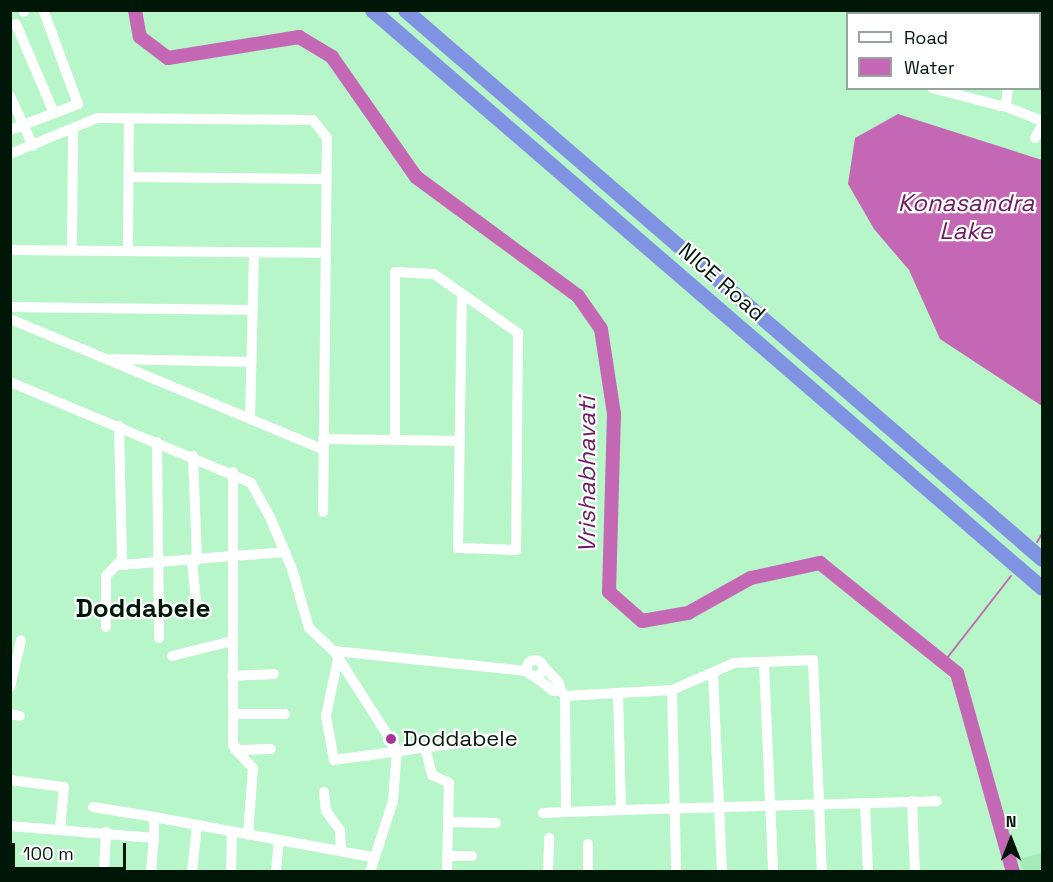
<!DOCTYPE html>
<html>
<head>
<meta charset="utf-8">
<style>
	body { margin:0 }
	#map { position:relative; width:1053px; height:882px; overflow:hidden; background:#b6f6c8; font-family:"Space Grotesk",sans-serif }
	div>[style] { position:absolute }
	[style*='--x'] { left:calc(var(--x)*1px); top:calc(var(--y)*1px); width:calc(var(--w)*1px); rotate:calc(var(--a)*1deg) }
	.built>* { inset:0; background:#a4ebb9 }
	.water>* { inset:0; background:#c468b5 }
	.stream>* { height:2px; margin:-1px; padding:0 1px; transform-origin:1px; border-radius:1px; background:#c468b5 }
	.river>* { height:14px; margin:-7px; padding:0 7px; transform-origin:7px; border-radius:7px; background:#c468b5 }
	.minor>* { height:10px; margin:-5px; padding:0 5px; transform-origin:5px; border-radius:5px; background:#fff }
	.minor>.ring { margin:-5px; padding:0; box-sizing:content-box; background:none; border:10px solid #fff; border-radius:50% }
	.highway>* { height:15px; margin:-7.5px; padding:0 7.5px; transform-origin:7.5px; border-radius:7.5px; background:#8092e2 }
	.dots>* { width:16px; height:16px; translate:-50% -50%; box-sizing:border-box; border:3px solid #fff; border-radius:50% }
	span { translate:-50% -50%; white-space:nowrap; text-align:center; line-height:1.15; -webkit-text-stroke:4.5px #fff; paint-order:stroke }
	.street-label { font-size:22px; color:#011809 }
	.poi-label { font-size:22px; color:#011809 }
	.left { translate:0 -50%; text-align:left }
	.water-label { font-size:24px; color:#6e1a64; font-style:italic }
	.quarter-label { font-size:26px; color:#011809; font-weight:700 }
	.frame { position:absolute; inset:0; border:12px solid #011809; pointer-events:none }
	.legend { position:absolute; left:846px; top:12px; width:195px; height:78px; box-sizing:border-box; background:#fff; border:2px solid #99a39d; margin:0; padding:8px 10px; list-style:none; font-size:18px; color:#011809 }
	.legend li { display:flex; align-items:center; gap:12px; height:30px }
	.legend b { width:30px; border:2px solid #99a39d }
	.north { position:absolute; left:981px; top:810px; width:60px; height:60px; -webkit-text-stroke:4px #fff; paint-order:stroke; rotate:0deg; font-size:16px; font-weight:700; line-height:24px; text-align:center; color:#011809 }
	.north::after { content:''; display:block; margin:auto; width:21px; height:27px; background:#011809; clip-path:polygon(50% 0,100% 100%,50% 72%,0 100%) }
	.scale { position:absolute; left:12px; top:843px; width:114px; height:27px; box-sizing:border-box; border:3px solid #011809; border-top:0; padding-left:8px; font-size:18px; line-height:21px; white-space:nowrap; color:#011809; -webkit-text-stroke:4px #fff; paint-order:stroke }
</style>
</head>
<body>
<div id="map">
	<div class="built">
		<i style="clip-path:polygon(1042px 853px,1042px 871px,1023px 871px,1019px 859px)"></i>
	</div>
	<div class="water">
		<i style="clip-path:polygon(898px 114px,1042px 160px,1042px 406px,940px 339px,909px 270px,874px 229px,848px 184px,855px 138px)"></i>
	</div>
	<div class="stream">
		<i style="--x:1037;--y:542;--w:9;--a:-58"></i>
		<i style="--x:944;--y:662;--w:109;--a:-52.1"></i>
	</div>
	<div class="river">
		<i style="--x:135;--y:10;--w:27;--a:80"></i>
		<i style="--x:140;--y:37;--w:35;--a:37"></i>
		<i style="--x:168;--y:58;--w:133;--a:-9.1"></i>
		<i style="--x:299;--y:37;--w:39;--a:31"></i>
		<i style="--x:332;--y:57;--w:146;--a:55"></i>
		<i style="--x:416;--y:177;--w:201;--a:36.3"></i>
		<i style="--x:578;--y:296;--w:40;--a:55.1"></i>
		<i style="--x:601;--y:329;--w:86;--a:81.3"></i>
		<i style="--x:614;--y:414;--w:178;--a:91.6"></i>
		<i style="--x:609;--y:592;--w:44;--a:41.3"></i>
		<i style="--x:642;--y:621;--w:47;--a:-9.9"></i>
		<i style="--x:688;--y:613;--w:72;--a:-29.1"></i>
		<i style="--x:751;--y:578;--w:71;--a:-12.3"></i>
		<i style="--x:820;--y:563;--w:176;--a:38.8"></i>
		<i style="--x:957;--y:673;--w:207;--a:74.3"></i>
	</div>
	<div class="minor">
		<i style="--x:24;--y:12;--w:2;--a:-90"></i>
		<i style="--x:908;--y:14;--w:4;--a:-90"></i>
		<i style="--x:943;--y:14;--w:4;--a:-76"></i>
		<i style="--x:981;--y:14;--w:4;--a:-90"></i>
		<i style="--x:1020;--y:14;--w:4;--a:-90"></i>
		<i style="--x:16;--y:24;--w:97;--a:66.9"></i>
		<i style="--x:932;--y:88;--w:71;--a:14.6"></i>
		<i style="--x:1001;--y:106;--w:5;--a:-22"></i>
		<i style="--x:1006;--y:104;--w:16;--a:-83"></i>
		<i style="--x:10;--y:96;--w:55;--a:65.3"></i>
		<i style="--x:1004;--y:106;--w:41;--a:21.5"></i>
		<i style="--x:10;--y:130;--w:73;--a:-20.9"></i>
		<i style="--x:78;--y:104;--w:98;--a:-110.3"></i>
		<i style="--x:1035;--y:138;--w:14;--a:-60"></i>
		<i style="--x:10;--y:154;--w:94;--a:-22.5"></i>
		<i style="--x:97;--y:118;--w:216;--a:0.5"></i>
		<i style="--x:313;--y:120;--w:23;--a:52"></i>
		<i style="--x:327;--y:138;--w:374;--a:90.6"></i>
		<i style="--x:129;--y:177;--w:197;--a:0.6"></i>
		<i style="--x:10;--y:250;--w:316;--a:0.5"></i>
		<i style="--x:72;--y:250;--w:121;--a:-89.5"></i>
		<i style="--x:128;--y:251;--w:132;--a:-89.6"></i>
		<i style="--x:10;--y:307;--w:242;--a:0.7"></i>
		<i style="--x:10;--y:319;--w:339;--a:22.6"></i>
		<i style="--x:112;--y:359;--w:139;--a:1.2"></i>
		<i style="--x:10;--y:382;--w:261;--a:22.7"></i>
		<i style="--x:251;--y:483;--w:37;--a:61"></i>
		<i style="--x:269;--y:515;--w:59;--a:66.9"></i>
		<i style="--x:292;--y:569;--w:61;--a:73.9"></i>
		<i style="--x:309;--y:628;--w:34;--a:43"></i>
		<i style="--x:334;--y:651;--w:117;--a:57.5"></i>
		<i style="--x:397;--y:750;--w:51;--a:94.5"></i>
		<i style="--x:393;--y:801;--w:75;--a:107.9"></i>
		<i style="--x:250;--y:419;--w:167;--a:-88.6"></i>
		<i style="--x:323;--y:439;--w:137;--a:0.8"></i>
		<i style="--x:395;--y:440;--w:168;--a:-90"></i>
		<i style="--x:395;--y:272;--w:39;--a:3"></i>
		<i style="--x:434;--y:274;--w:103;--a:35.1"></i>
		<i style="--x:518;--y:333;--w:217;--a:90.5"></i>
		<i style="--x:516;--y:550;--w:58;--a:-178"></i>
		<i style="--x:458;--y:548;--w:254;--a:-89.1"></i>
		<i style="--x:157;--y:442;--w:196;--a:89.4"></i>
		<i style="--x:193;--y:456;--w:104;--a:87.8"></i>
		<i style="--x:233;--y:472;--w:273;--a:90"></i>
		<i style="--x:233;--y:745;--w:8;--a:40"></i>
		<i style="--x:239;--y:750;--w:32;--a:-2"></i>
		<i style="--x:192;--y:560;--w:53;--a:84.6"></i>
		<i style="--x:120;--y:565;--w:166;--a:-4.5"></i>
		<i style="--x:106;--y:627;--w:51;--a:-90"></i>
		<i style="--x:106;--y:576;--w:23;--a:-47"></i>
		<i style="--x:122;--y:559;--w:133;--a:-91.3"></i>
		<i style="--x:334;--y:651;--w:194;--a:5.9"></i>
		<i style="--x:172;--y:656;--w:62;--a:-14"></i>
		<i style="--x:338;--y:659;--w:58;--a:101.9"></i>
		<i style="--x:326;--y:716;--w:45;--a:79.7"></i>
		<i style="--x:334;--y:760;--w:178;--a:-7.8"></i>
		<i class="ring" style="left:527px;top:660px;width:6px;height:6px"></i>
		<i style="--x:764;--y:662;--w:210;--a:87.5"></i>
		<i style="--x:713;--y:674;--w:198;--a:87.4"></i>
		<i style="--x:232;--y:676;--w:42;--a:-2.7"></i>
		<i style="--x:534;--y:676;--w:24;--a:38"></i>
		<i style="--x:553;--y:691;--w:8;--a:0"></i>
		<i style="--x:561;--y:691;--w:8;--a:-104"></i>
		<i style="--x:559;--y:683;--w:23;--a:-133"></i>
		<i style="--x:10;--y:687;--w:48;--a:-76.8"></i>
		<i style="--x:672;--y:690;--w:182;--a:88.7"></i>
		<i style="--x:561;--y:691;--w:6;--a:51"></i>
		<i style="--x:565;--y:696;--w:107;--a:-3.2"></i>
		<i style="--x:672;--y:690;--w:68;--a:-23.5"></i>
		<i style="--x:734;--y:663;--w:79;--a:-2.2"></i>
		<i style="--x:813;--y:660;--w:212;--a:87.6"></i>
		<i style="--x:618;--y:693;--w:117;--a:88.5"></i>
		<i style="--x:621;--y:810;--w:316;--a:-1.6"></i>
		<i style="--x:565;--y:696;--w:116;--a:89.5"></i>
		<i style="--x:10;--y:714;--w:10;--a:11"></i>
		<i style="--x:233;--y:714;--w:52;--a:0"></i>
		<i style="--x:425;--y:747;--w:29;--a:76"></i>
		<i style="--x:432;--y:775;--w:19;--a:25"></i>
		<i style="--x:449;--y:783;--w:89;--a:91.3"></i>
		<i style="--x:235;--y:749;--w:26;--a:47"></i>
		<i style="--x:253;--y:768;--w:67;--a:94.3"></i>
		<i style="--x:10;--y:780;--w:54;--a:7.4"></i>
		<i style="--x:64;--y:787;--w:42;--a:95.4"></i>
		<i style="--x:324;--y:792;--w:19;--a:84"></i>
		<i style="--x:326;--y:811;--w:24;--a:54"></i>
		<i style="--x:340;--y:830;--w:20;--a:87"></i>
		<i style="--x:912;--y:801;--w:71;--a:87.6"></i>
		<i style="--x:865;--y:803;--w:69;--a:87.5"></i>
		<i style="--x:93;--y:807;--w:62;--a:9.3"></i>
		<i style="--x:543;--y:813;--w:78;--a:-2.2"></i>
		<i style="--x:448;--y:822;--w:48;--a:1.2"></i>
		<i style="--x:10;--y:826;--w:144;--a:4.8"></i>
		<i style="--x:154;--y:838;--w:21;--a:-90"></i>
		<i style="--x:154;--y:817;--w:223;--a:10.4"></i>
		<i style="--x:447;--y:856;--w:25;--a:0"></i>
		<i style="--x:104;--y:872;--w:40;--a:-87.1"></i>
		<i style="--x:151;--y:872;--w:34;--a:-85"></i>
		<i style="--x:192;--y:872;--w:47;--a:-83.9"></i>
		<i style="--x:231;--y:872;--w:40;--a:-88.6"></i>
		<i style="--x:276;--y:872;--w:32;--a:-85"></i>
		<i style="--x:548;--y:872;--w:34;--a:-88"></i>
		<i style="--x:588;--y:872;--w:28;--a:-90"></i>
	</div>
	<div class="highway">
		<i style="--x:372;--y:10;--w:885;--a:40.78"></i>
		<i style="--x:405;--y:10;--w:841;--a:40.76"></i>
	</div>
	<div class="dots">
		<i style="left:391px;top:739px;background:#a53797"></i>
	</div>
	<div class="street-label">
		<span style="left:722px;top:282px;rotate:41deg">NICE Road</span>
	</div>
	<div class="poi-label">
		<span class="left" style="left:403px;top:739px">Doddabele</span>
	</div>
	<div class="water-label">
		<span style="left:966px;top:217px">Konasandra<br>Lake</span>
		<span style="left:587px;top:475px;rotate:-90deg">Vrishabhavati</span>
	</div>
	<div class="quarter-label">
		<span style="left:143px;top:609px">Doddabele</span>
	</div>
	<div class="frame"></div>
	<ul class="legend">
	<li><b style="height:8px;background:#fff"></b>Road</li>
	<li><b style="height:16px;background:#c468b5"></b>Water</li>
	</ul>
	<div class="north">N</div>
	<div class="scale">100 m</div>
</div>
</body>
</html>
